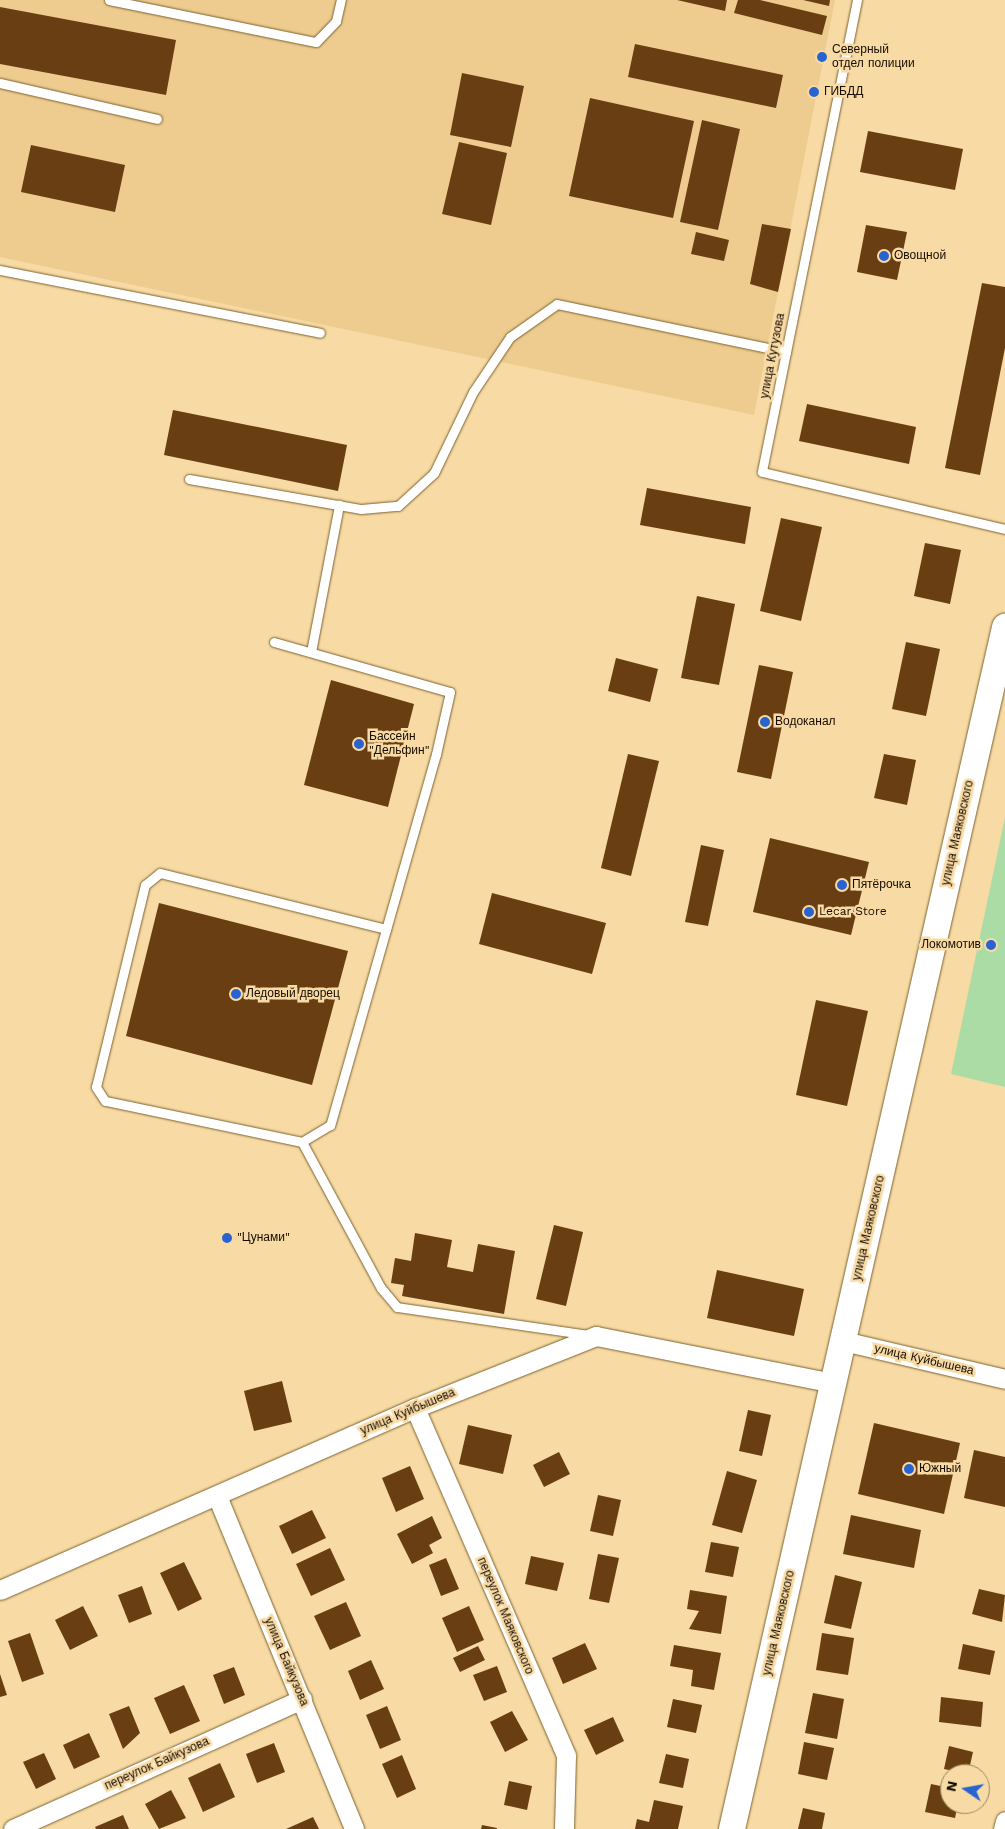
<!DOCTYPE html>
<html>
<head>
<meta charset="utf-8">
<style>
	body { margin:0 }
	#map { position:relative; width:1005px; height:1829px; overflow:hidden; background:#f8daa4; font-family:"Work Sans",sans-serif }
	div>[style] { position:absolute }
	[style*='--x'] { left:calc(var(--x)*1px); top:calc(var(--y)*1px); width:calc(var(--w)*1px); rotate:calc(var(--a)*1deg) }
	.built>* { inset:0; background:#eecc8f }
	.green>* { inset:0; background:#abdca5 }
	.building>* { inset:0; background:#693e13 }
	.roads { filter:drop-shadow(0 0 1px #7c622f) drop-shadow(0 0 1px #7c622f) }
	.service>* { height:9px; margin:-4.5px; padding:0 4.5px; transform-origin:4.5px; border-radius:4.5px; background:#fff }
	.minor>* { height:19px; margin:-9.5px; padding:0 9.5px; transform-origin:9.5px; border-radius:9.5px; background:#fff }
	.secondary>* { height:26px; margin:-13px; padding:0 13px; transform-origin:13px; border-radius:13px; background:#fff }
	.dots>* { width:14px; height:14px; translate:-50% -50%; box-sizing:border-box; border:2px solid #f8daa4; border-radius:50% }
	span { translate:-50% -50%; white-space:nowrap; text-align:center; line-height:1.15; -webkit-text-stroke:5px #f8daa4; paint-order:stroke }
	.poi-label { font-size:12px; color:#160c00 }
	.left { translate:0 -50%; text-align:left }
	.right { translate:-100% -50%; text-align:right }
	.street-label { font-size:12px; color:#160c00 }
	.north { position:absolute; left:940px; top:1764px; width:50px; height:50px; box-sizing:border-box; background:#f8daa4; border:1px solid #9e8862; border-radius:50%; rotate:282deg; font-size:14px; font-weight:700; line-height:20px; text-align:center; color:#160c00 }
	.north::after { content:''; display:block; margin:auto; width:18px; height:22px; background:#2963d0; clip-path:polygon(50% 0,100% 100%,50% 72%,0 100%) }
</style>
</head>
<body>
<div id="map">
	<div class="built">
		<i style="clip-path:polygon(0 0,835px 0,754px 415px,0 257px)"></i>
	</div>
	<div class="green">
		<i style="clip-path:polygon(1005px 817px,1005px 1087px,951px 1074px)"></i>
	</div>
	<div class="building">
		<i style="clip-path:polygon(677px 0,727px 0,725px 11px)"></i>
		<i style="clip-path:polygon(738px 0,760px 0,827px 16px,822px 35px,734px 13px)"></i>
		<i style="clip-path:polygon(803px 0,830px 0,829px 6px)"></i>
		<i style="clip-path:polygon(0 7px,176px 40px,166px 95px,0 64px)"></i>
		<i style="clip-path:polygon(635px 44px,783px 75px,776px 108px,628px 77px)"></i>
		<i style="clip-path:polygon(462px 73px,524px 86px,511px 147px,450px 135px)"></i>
		<i style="clip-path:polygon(590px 98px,694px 121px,673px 218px,569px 196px)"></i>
		<i style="clip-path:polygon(702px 120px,740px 129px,718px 230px,680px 222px)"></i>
		<i style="clip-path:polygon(868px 131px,963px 149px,955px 190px,860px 172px)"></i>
		<i style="clip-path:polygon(459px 142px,507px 153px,491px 225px,442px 214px)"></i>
		<i style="clip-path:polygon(31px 145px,125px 165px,115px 212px,21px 192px)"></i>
		<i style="clip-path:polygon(762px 224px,791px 229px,778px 292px,750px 284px)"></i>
		<i style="clip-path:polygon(866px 225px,907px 232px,897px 280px,857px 272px)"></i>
		<i style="clip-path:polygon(696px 232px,729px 240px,724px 261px,691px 254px)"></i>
		<i style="clip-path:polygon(982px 283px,1005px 287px,1005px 348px,980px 475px,945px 468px)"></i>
		<i style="clip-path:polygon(807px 404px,916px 427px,909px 464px,799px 441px)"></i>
		<i style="clip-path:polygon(173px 410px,347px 445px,338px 491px,164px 455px)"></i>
		<i style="clip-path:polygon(647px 488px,751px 507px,745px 544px,640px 525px)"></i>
		<i style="clip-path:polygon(781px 518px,822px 527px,801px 621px,760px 611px)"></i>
		<i style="clip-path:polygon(925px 543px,961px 550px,950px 604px,914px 596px)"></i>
		<i style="clip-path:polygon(697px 596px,735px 604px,719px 685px,681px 678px)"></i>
		<i style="clip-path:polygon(906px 642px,940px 649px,926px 716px,892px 709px)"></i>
		<i style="clip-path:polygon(616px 658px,658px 669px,650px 702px,608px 691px)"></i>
		<i style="clip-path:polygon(759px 665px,793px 672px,771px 779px,737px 772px)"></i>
		<i style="clip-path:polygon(331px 680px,414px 704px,388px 807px,304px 785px)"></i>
		<i style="clip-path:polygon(628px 754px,659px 761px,631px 876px,601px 868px)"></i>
		<i style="clip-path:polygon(884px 754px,916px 760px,907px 805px,874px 798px)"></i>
		<i style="clip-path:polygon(770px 838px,869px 862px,851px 935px,753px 912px)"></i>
		<i style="clip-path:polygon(701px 845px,724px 850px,708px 926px,685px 922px)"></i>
		<i style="clip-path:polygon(492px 893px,606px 923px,592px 974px,479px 944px)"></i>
		<i style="clip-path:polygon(159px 903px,348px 951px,312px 1085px,126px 1036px)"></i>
		<i style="clip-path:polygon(816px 1000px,868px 1011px,847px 1106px,796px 1095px)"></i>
		<i style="clip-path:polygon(554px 1225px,583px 1232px,566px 1306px,536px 1299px)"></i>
		<i style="clip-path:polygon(415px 1233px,452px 1240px,447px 1267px,473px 1272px,478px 1244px,515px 1251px,504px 1314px,402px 1296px,404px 1285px,391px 1283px,395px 1258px,411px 1261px)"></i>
		<i style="clip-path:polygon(717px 1270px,804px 1289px,794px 1336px,707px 1318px)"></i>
		<i style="clip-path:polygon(282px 1381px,292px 1422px,254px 1431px,244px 1391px)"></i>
		<i style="clip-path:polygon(748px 1410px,771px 1415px,762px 1456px,739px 1451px)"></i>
		<i style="clip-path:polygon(874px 1423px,960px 1443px,944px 1514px,858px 1494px)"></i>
		<i style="clip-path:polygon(468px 1425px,512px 1435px,503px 1474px,459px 1464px)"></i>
		<i style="clip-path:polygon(974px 1450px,1005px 1457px,1005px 1507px,964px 1498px)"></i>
		<i style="clip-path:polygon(559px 1452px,570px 1474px,544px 1487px,533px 1465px)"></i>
		<i style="clip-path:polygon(410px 1466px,424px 1499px,396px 1512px,382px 1478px)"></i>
		<i style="clip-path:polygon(727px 1471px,757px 1480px,742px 1533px,712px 1525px)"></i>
		<i style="clip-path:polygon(598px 1495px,621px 1500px,613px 1536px,590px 1531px)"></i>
		<i style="clip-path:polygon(312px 1510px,326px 1538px,292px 1554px,279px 1526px)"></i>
		<i style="clip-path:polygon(851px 1515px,921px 1530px,914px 1568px,843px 1554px)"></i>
		<i style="clip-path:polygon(432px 1516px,442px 1538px,429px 1545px,433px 1553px,412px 1564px,397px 1534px)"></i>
		<i style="clip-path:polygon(711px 1542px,739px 1547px,733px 1577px,705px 1572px)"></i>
		<i style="clip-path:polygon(330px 1548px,345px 1580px,311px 1596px,296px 1564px)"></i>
		<i style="clip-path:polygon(598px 1554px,619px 1558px,609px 1603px,589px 1599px)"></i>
		<i style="clip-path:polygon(531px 1556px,564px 1563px,557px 1591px,525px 1584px)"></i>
		<i style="clip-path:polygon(446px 1558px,459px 1589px,441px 1596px,429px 1565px)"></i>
		<i style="clip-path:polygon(184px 1562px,202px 1599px,178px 1611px,160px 1573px)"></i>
		<i style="clip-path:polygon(835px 1575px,862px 1582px,851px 1629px,824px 1623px)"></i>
		<i style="clip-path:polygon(142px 1586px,152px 1614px,129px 1623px,118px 1595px)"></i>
		<i style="clip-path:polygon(979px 1589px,1005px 1595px,1002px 1622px,972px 1614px)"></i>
		<i style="clip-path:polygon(690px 1590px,727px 1596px,721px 1634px,689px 1629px,699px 1611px,687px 1609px)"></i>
		<i style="clip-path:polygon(346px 1602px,361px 1636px,330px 1650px,314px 1616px)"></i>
		<i style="clip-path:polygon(83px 1606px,98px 1636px,70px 1650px,55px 1620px)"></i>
		<i style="clip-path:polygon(469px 1606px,484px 1640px,457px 1652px,442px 1618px)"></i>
		<i style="clip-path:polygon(30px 1633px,44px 1674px,22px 1682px,8px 1641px)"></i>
		<i style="clip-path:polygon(822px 1633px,854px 1638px,848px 1675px,816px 1670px)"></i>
		<i style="clip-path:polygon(585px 1643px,597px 1669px,563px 1684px,552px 1658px)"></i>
		<i style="clip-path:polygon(963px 1644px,995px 1651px,990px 1675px,958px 1669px)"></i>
		<i style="clip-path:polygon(674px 1645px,721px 1653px,714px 1690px,691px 1686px,693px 1670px,670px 1666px)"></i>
		<i style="clip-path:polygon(478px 1646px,485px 1660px,460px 1672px,453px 1658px)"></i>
		<i style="clip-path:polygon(371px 1660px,384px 1689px,360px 1700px,348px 1671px)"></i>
		<i style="clip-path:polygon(497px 1666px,507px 1692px,484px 1701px,473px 1675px)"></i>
		<i style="clip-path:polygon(234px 1667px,245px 1695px,224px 1704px,213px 1675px)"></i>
		<i style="clip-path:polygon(0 1674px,7px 1695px,0 1697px)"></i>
		<i style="clip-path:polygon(184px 1685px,200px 1721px,170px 1734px,154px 1698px)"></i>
		<i style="clip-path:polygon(813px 1693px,844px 1699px,837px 1739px,805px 1733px)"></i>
		<i style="clip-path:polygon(941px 1697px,983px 1702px,981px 1727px,939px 1722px)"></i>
		<i style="clip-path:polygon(673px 1699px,702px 1705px,696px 1733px,667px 1727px)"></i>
		<i style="clip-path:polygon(129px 1706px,140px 1733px,123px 1749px,109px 1714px)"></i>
		<i style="clip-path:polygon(387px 1706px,401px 1740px,380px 1749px,366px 1715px)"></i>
		<i style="clip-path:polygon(512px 1711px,528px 1740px,505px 1752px,490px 1722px)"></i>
		<i style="clip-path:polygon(613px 1717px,624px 1741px,596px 1755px,584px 1730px)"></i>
		<i style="clip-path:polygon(89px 1733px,100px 1757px,74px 1769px,63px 1745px)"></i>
		<i style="clip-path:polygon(804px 1742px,834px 1748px,827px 1780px,798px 1774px)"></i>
		<i style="clip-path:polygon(274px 1743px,285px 1772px,257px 1783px,246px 1754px)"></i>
		<i style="clip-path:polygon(949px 1746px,973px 1752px,968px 1774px,944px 1769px)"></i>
		<i style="clip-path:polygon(44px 1753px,56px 1779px,36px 1789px,23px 1762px)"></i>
		<i style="clip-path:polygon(666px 1754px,689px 1759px,683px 1788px,659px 1783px)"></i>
		<i style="clip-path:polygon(402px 1755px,416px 1789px,397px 1798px,382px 1764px)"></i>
		<i style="clip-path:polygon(220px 1763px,235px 1797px,203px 1812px,188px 1778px)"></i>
		<i style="clip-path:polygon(509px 1781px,532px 1786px,527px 1810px,504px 1805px)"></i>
		<i style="clip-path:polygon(931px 1784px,950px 1788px,950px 1804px,958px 1804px,955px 1818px,925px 1812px)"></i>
		<i style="clip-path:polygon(171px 1790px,186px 1818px,159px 1829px,145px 1804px)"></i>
		<i style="clip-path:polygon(654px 1800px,683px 1806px,678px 1829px,635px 1829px,637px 1819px,649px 1822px)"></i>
		<i style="clip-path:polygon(803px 1808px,825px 1813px,822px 1829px,798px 1829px)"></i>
		<i style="clip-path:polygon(123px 1815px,129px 1829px,96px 1829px,95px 1827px)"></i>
		<i style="clip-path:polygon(313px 1817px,319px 1829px,286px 1829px)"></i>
		<i style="clip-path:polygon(482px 1825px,497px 1828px,497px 1829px,481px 1829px)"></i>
	</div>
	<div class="roads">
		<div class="service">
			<i style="--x:109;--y:0;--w:211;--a:11.5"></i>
			<i style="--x:316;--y:42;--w:29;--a:-46"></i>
			<i style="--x:336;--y:21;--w:22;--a:-77"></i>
			<i style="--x:857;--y:0;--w:481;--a:101.4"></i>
			<i style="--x:762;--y:472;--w:250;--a:13.2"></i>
			<i style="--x:0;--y:83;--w:161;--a:12.9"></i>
			<i style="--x:0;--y:270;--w:326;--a:11.1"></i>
			<i style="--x:189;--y:479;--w:175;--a:9.9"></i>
			<i style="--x:361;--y:509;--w:37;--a:-5"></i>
			<i style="--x:398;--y:506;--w:49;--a:-42.5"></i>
			<i style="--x:434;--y:473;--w:90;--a:-64.3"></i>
			<i style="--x:473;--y:392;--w:66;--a:-56.1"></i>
			<i style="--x:510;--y:337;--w:57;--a:-35.1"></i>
			<i style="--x:557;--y:304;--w:234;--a:11.8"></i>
			<i style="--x:274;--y:642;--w:183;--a:15.9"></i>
			<i style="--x:450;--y:692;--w:64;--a:102.7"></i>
			<i style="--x:436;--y:754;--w:386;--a:105.9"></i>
			<i style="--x:330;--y:1125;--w:33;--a:149"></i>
			<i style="--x:302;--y:1142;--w:201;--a:-168.2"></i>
			<i style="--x:105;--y:1101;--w:17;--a:-123"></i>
			<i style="--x:96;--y:1087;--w:208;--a:-76.4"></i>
			<i style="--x:145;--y:885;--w:19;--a:-39"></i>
			<i style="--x:160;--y:873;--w:233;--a:13.9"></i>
			<i style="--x:311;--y:652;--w:150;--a:-79.2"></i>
			<i style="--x:302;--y:1142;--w:166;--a:61.6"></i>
			<i style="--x:381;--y:1288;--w:25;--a:50"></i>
			<i style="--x:397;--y:1307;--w:194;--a:8.3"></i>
		</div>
		<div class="minor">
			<i style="--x:843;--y:1341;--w:166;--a:13.2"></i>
			<i style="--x:415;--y:1408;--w:379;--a:66.5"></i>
			<i style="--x:566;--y:1756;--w:73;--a:91.6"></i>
			<i style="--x:217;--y:1496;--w:360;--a:67.6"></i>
			<i style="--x:0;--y:1590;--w:453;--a:-23.7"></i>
			<i style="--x:415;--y:1408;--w:195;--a:-21.7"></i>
			<i style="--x:596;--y:1336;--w:243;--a:11.2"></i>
			<i style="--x:13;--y:1829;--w:317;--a:-24.2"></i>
			<i style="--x:1003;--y:1829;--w:8;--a:-76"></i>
		</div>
		<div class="secondary">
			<i style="--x:732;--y:1829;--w:1233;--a:-77.2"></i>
		</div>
	</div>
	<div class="dots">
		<i style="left:822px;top:57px;background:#2963d0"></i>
		<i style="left:814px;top:92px;background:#2963d0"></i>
		<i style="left:884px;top:256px;background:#2963d0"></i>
		<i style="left:765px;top:722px;background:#2963d0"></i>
		<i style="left:359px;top:744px;background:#2963d0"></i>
		<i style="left:842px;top:885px;background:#2963d0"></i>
		<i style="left:809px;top:912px;background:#2963d0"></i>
		<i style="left:991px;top:945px;background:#2963d0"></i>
		<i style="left:236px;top:994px;background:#2963d0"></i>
		<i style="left:227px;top:1238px;background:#2963d0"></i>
		<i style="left:909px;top:1469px;background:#2963d0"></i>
	</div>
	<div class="poi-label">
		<span class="left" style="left:832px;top:57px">Северный<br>отдел полиции</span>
		<span class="left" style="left:824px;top:92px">ГИБДД</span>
		<span class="left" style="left:894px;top:256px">Овощной</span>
		<span class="left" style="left:775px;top:722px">Водоканал</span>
		<span class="left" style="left:369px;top:744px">Бассейн<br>"Дельфин"</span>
		<span class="left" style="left:852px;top:885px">Пятёрочка</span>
		<span class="left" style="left:819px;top:912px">Lecar Store</span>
		<span class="right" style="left:981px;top:945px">Локомотив</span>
		<span class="left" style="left:246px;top:994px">Ледовый дворец</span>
		<span class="left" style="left:237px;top:1238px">"Цунами"</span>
		<span class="left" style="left:919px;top:1469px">Южный</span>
	</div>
	<div class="street-label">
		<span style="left:773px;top:356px;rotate:-79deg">улица Кутузова</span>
		<span style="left:958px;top:833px;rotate:-77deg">улица Маяковского</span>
		<span style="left:869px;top:1228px;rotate:-77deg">улица Маяковского</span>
		<span style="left:924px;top:1360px;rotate:13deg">улица Куйбышева</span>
		<span style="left:408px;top:1412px;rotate:-23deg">улица Куйбышева</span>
		<span style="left:505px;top:1616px;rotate:67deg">переулок Маяковского</span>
		<span style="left:779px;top:1623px;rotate:-77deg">улица Маяковского</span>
		<span style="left:286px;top:1662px;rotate:67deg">улица Байкузова</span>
		<span style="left:157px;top:1764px;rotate:-24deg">переулок Байкузова</span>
	</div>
	<div class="north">N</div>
</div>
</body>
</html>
